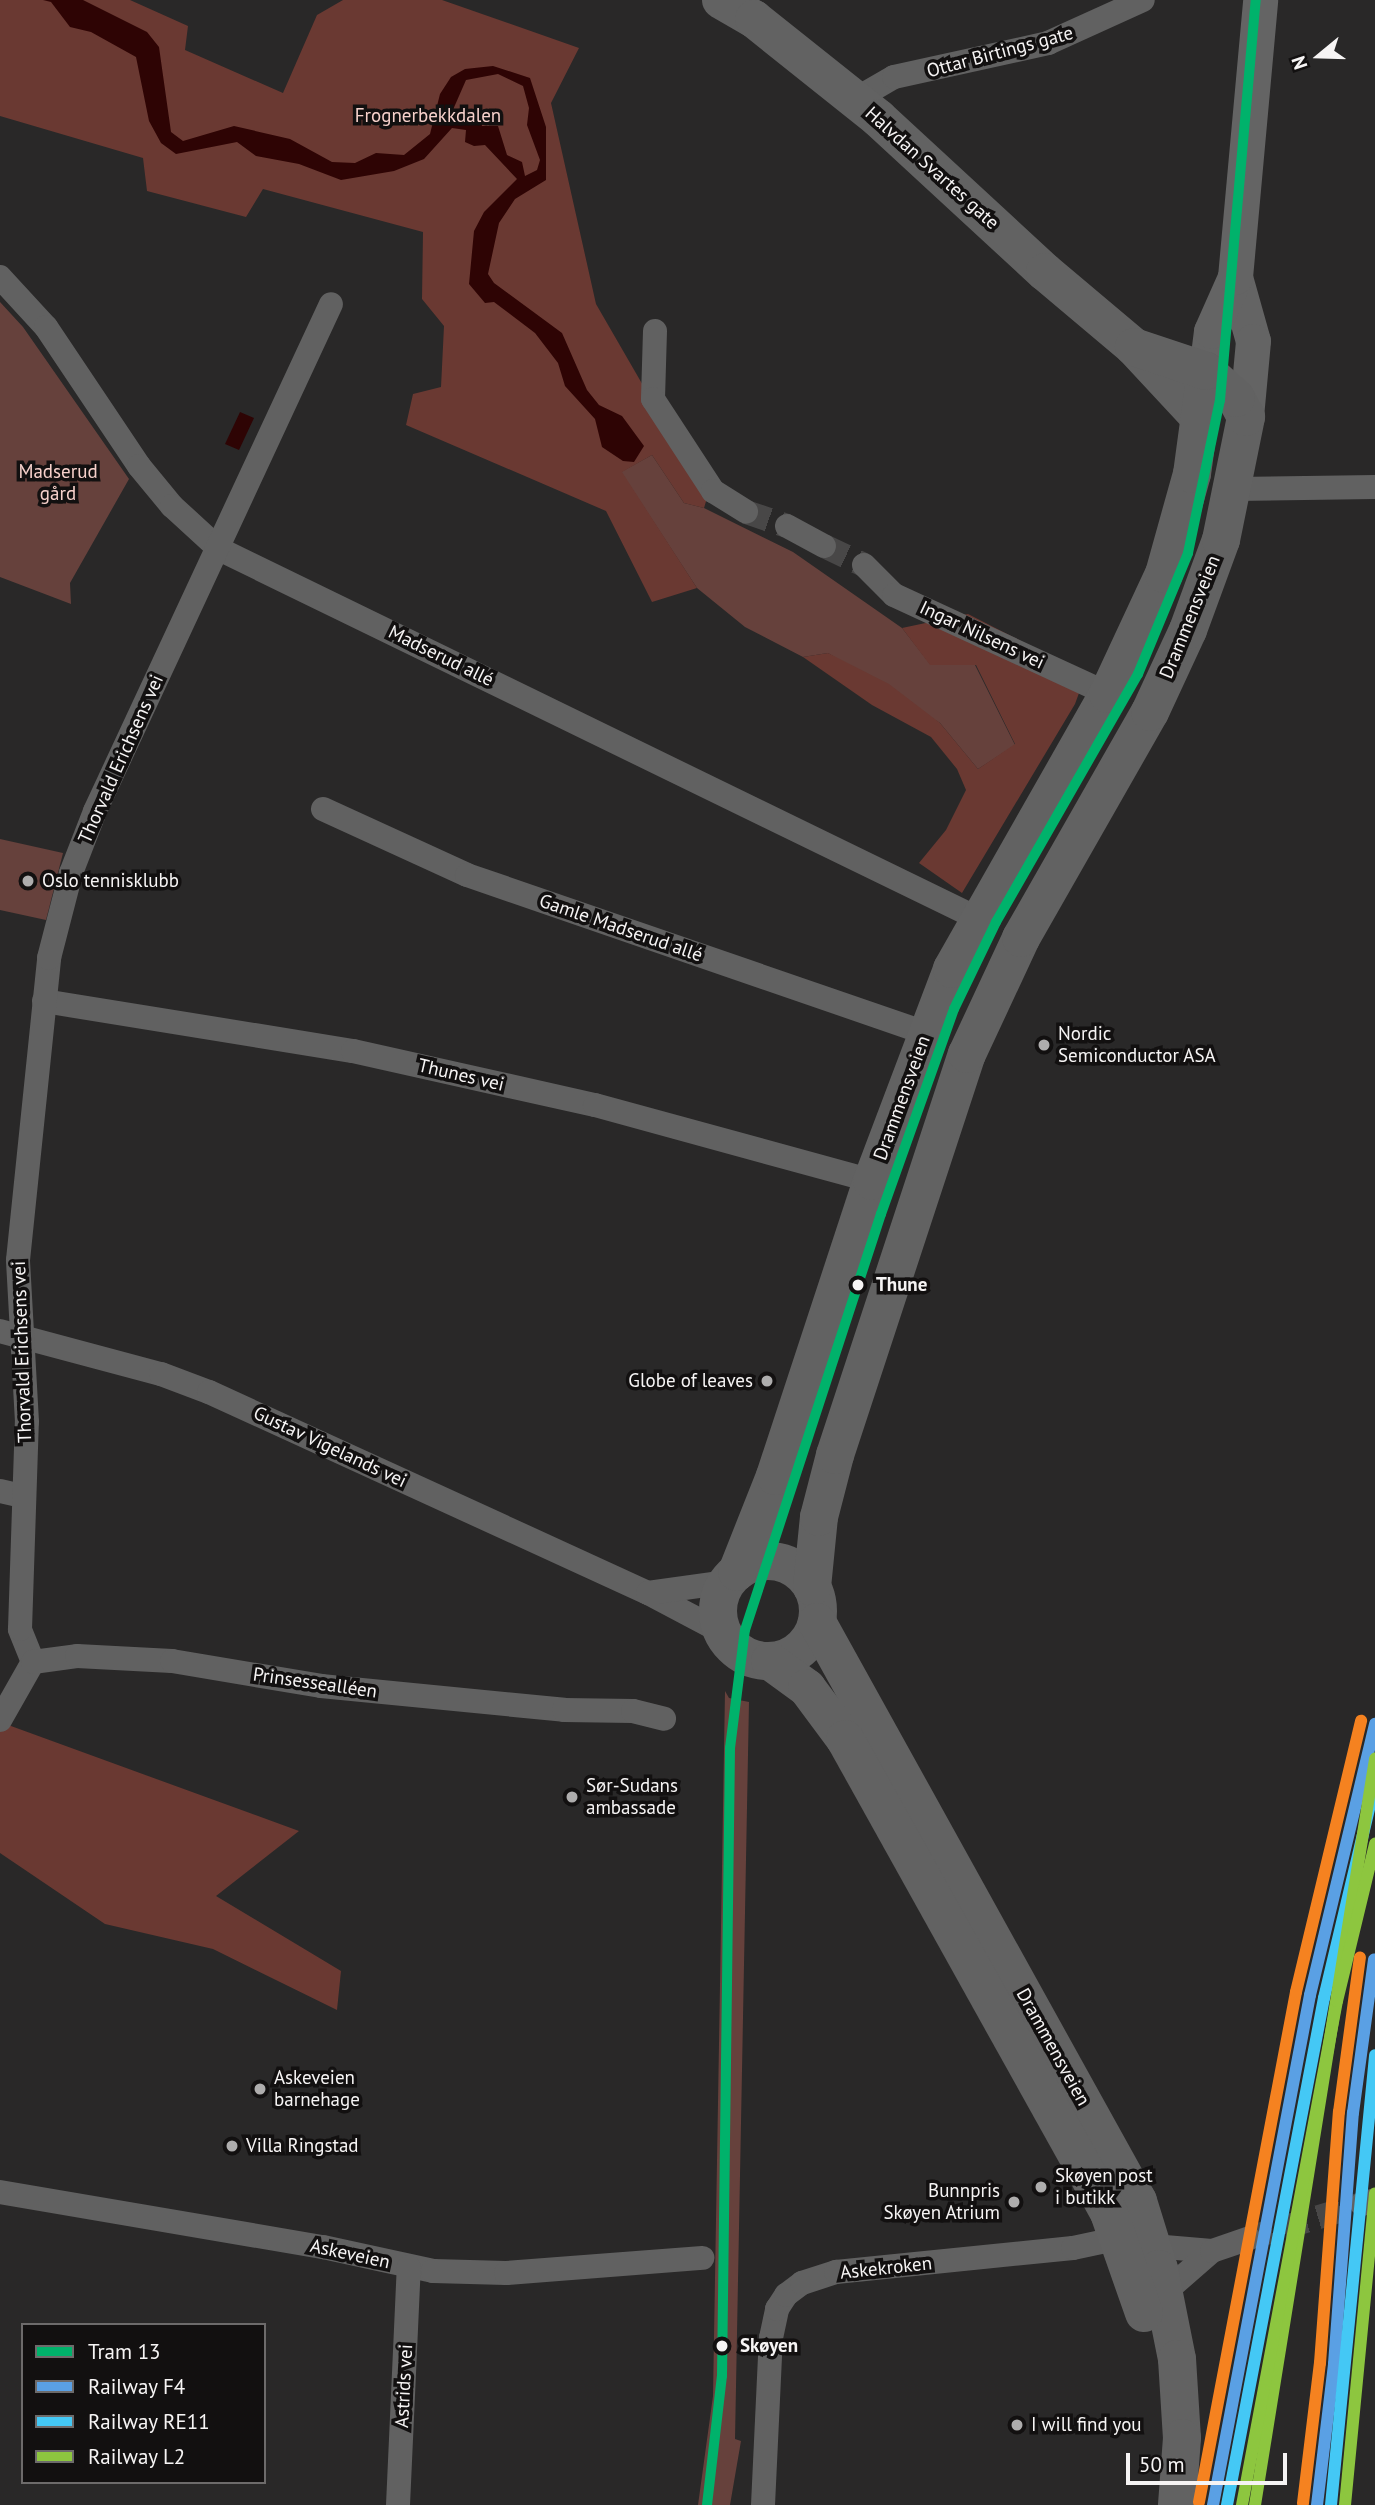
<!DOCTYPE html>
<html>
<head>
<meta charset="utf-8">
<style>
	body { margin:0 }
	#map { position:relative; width:1375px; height:2505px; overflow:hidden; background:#292828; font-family:"PT Sans",sans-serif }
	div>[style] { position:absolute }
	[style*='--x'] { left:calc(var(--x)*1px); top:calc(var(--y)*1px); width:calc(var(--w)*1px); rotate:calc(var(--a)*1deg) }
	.green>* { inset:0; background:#66413c }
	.forest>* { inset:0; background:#6a3932 }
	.water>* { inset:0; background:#2e0404 }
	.minor-tunnel>* { height:24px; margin-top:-12px; transform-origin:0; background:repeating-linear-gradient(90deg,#484747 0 24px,transparent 0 36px) }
	.minor>* { height:24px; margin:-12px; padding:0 12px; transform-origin:12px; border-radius:12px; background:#616161 }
	.secondary>* { height:35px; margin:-17.5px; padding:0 17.5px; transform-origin:17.5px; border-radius:17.5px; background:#646464 }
	.primary>* { height:38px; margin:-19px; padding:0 19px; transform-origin:19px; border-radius:19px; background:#626262 }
	.primary>.ring { margin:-19px; padding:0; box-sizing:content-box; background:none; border:38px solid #626262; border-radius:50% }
	.rail-1>* { height:12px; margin:-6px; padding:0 6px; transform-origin:6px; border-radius:6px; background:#5aa0e4 }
	.rail-2>* { height:12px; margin:-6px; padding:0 6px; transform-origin:6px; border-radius:6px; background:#44c8f5 }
	.rail-3>* { height:12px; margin:-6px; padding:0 6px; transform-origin:6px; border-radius:6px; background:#8dc63f }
	.rail-4>* { height:12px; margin:-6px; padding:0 6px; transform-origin:6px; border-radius:6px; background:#f58220 }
	.rail-5>* { height:12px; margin:-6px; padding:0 6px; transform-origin:6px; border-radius:6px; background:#8dc63f }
	.tram-1>* { height:10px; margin:-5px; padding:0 5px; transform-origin:5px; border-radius:5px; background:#00b26b }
	.dots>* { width:19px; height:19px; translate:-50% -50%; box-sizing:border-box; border:4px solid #121010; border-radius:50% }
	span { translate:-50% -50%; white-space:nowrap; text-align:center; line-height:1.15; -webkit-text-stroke:7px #121010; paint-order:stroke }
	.street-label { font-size:19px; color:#f6f4f4 }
	.park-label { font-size:19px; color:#f7d1cb }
	.poi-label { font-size:19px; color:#f6f4f4 }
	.left { translate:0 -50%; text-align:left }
	.right { translate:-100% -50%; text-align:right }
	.stop-label { font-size:19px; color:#f6f4f4; font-weight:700 }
	.legend { position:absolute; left:21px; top:2323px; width:245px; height:161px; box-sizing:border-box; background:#121010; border:2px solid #6d6b6b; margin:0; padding:9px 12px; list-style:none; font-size:21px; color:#f6f4f4 }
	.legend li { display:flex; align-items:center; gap:14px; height:35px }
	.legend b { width:35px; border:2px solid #6d6b6b }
	.north { position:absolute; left:1284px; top:21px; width:70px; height:70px; -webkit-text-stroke:5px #121010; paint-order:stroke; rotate:251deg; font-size:19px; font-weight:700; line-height:28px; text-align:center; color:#f6f4f4 }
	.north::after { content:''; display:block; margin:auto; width:24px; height:32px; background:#f6f4f4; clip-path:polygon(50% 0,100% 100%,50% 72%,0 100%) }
	.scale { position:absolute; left:1126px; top:2453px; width:161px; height:32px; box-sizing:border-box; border:4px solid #f6f4f4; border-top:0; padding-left:9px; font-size:21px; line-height:24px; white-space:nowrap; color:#f6f4f4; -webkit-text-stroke:5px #121010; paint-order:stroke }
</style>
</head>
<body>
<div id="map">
	<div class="green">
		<i style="clip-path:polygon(0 302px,23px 327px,129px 479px,70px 583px,71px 604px,0 577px)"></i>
		<i style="clip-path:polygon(652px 455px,684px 503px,704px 508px,793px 552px,902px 628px,930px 664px,975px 665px,1015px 745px,978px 769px,940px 723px,828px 653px,803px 657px,745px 627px,697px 588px,621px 472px)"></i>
		<i style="clip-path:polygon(0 839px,63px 853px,46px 920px,0 910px)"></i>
		<i style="clip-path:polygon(725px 1691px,729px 1698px,749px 1702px,735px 2439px,741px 2441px,730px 2505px,698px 2505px,713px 2396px)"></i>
	</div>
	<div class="forest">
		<i style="clip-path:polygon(0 0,130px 0,188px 26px,185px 50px,283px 93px,317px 15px,343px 0,442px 0,579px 48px,551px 103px,596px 304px,648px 394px,714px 475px,704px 508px,684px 503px,652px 455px,622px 472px,697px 588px,652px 602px,606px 511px,406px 425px,413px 394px,441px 387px,444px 326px,422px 299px,423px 232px,263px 189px,246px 217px,147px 191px,143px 158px,0 116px)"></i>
		<i style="clip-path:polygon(968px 614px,1086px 674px,1075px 704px,962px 893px,919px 863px,946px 830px,966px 790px,957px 769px,931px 737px,872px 705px,803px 657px,828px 653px,889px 684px,940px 723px,978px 769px,1015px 744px,976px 665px,930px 665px,902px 628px)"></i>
		<i style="clip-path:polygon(0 1722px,299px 1831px,216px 1896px,341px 1971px,337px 2010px,213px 1949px,105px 1924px,0 1853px)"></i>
	</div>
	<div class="water">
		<i style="clip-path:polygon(evenodd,43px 0,83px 0,147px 32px,159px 47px,171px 132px,183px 141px,234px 126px,290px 139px,332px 162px,355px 163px,376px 153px,404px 155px,430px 134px,440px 94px,451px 77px,465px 69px,493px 66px,530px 78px,546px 127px,546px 180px,515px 199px,499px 223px,488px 274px,494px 283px,562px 333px,587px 390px,599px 405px,622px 416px,644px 446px,634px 462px,623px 461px,602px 447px,595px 419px,565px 386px,558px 363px,535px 333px,494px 302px,485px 303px,469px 284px,474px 231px,484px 212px,517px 179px,485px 145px,474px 146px,465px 142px,466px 130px,452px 128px,424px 159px,394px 171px,341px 180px,299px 164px,256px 156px,237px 142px,176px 154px,161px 143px,149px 121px,136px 57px,91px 32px,70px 27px,51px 2px,43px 0,498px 74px,523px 86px,529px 108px,527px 125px,540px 160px,537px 170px,525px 176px,522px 162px,507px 155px,498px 126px,482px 126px,479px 116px,468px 112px,452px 112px,466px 80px,498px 74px)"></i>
		<i style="clip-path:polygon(240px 412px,254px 418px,239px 450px,225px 444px)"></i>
	</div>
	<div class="minor-tunnel">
		<i style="--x:746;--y:512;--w:43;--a:18.9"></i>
		<i style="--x:824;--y:546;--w:44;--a:25.4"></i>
		<i style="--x:1249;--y:2238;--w:118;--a:-16.7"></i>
	</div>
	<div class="minor">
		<i style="--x:856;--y:99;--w:44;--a:-30.1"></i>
		<i style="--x:894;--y:77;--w:158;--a:-12.4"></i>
		<i style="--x:1048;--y:43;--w:104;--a:-24.4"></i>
		<i style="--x:0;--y:277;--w:68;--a:47.4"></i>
		<i style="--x:46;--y:327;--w:167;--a:56.2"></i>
		<i style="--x:139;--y:466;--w:52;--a:50.5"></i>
		<i style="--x:172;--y:506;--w:64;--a:42.5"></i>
		<i style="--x:219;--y:549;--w:843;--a:25.96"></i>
		<i style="--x:655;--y:331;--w:68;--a:91.7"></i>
		<i style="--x:653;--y:399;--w:110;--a:56.9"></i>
		<i style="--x:713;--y:491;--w:39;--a:32"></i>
		<i style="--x:1234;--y:489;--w:141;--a:-0.8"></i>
		<i style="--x:787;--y:526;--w:42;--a:28.4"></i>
		<i style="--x:864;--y:565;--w:42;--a:45"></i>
		<i style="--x:894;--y:595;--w:236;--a:24.8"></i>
		<i style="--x:323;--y:809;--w:158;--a:24.6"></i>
		<i style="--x:467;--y:875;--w:484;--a:19"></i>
		<i style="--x:44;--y:1001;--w:313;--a:9.2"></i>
		<i style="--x:353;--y:1051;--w:248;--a:12.6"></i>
		<i style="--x:595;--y:1105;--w:287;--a:15.3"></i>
		<i style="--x:0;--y:1331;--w:167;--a:15"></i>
		<i style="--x:161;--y:1374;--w:51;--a:20.6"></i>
		<i style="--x:209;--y:1392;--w:483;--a:24.6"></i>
		<i style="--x:648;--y:1593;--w:86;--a:27.8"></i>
		<i style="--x:0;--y:1491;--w:23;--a:13"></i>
		<i style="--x:648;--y:1593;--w:80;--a:-7.9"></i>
		<i style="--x:33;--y:1662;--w:35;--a:-112"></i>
		<i style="--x:20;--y:1629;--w:207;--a:-88.1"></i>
		<i style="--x:27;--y:1422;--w:162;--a:-93.2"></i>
		<i style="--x:18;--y:1260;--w:304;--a:-84.1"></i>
		<i style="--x:49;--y:958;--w:88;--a:-75.5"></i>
		<i style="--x:71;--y:873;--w:66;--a:-68.8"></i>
		<i style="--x:95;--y:811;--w:559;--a:-65.04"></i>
		<i style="--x:0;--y:1720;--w:67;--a:-60.4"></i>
		<i style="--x:33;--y:1662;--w:44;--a:-7.8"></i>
		<i style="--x:77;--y:1656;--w:95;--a:3"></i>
		<i style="--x:172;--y:1661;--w:151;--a:9.5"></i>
		<i style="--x:321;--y:1686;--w:244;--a:5.6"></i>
		<i style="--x:564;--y:1710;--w:69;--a:0.8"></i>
		<i style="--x:633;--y:1711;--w:32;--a:14"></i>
		<i style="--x:0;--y:2192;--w:328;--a:9.7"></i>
		<i style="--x:323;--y:2247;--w:113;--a:12.3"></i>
		<i style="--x:433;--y:2271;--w:73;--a:1.6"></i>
		<i style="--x:506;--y:2273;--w:197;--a:-4.4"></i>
		<i style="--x:1362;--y:2204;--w:14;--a:-17"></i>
		<i style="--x:1153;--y:2246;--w:59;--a:4.8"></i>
		<i style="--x:1165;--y:2292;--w:62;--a:-41.1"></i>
		<i style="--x:1212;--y:2251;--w:39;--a:-19"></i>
		<i style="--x:398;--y:2505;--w:238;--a:-87.4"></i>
		<i style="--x:763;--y:2505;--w:167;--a:-87.3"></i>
		<i style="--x:771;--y:2338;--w:30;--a:-78"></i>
		<i style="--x:777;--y:2309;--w:17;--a:-57"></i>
		<i style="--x:786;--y:2295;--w:20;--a:-37"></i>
		<i style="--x:802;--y:2283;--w:36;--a:-18"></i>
		<i style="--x:836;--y:2272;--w:238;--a:-5.8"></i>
		<i style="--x:1073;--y:2248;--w:48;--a:-12"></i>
	</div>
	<div class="secondary">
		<i style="--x:1235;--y:277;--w:66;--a:74.3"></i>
		<i style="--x:1253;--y:341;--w:76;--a:95.3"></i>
		<i style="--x:1206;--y:371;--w:40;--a:-82.9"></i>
		<i style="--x:1211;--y:331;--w:59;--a:-66"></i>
		<i style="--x:1235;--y:277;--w:278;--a:-84.8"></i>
	</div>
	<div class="primary">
		<i style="--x:721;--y:0;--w:38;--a:30"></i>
		<i style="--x:754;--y:19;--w:159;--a:38.6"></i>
		<i style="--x:878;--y:118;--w:227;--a:42.7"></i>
		<i style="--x:1045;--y:272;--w:116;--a:40.1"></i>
		<i style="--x:1134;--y:347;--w:97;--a:47.1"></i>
		<i class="ring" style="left:718px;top:1561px;width:62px;height:62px"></i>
		<i style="--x:737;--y:1572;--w:103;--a:-68.4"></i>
		<i style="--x:775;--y:1476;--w:311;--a:-71.8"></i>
		<i style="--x:872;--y:1181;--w:227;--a:-69.3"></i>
		<i style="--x:952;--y:969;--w:316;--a:-60.4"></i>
		<i style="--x:1108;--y:694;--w:132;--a:-65"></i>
		<i style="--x:1164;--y:574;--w:104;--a:-74.4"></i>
		<i style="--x:1192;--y:474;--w:104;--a:-82.3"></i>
		<i style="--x:812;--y:1587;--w:70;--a:-84.3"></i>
		<i style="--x:819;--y:1517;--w:64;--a:-75.5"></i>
		<i style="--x:835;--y:1455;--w:422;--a:-71.8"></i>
		<i style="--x:967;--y:1054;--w:128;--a:-65"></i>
		<i style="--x:1021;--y:938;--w:260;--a:-60.3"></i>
		<i style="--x:1150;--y:712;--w:90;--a:-65.1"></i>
		<i style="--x:1188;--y:630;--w:96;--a:-69.9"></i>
		<i style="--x:1221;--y:540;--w:126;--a:-78.5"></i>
		<i style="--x:1246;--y:417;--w:21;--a:-118"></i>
		<i style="--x:1236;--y:398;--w:40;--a:-138"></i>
		<i style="--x:1206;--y:371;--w:76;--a:-161.6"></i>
		<i style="--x:817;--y:1622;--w:662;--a:61"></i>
		<i style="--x:1138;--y:2201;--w:71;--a:72.8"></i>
		<i style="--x:1159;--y:2269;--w:92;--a:78.7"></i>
		<i style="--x:1177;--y:2359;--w:79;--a:86.4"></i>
		<i style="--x:1182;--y:2438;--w:67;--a:94.3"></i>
		<i style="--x:770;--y:1661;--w:46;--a:36.1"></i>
		<i style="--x:807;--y:1688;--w:64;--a:53.3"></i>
		<i style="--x:845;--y:1739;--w:543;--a:60.88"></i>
		<i style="--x:1109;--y:2213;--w:106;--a:70.7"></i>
	</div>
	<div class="rail-1">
		<i style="--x:1213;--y:2505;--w:519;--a:-79.23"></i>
		<i style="--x:1310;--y:1995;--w:279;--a:-76.5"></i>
		<i style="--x:1317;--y:2505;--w:142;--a:-83.1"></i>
		<i style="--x:1334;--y:2364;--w:252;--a:-85.7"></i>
		<i style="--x:1353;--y:2113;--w:155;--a:-82.2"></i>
	</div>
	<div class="rail-2">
		<i style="--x:1227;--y:2505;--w:516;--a:-79.17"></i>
		<i style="--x:1324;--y:1998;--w:220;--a:-76.6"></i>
		<i style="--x:1331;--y:2505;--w:452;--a:-84.4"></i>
	</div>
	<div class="rail-3">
		<i style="--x:1255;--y:2505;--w:756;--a:-80.86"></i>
	</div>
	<div class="rail-4">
		<i style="--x:1199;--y:2502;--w:519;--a:-79.23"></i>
		<i style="--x:1296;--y:1992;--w:279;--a:-76.5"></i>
		<i style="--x:1303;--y:2503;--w:141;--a:-83.1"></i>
		<i style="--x:1320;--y:2363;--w:252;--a:-85.7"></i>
		<i style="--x:1339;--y:2112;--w:156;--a:-82.3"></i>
	</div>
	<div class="rail-5">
		<i style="--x:1242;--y:2505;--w:513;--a:-79.33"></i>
		<i style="--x:1337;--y:2001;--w:162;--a:-76.4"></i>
		<i style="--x:1345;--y:2505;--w:313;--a:-84.5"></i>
	</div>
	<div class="tram-1">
		<i style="--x:707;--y:2505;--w:130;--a:-83.4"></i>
		<i style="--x:722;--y:2376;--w:628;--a:-89.27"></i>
		<i style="--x:730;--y:1748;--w:119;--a:-82.8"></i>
		<i style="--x:745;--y:1630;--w:438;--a:-71.9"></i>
		<i style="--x:881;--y:1214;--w:218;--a:-70.4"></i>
		<i style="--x:954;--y:1009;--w:97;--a:-64.2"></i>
		<i style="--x:996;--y:922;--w:286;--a:-60.2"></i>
		<i style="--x:1138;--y:674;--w:131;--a:-67.5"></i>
		<i style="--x:1188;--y:553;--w:156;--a:-78.2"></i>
		<i style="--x:1220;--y:400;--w:402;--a:-84.9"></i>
	</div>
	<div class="dots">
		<i style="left:28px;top:881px;background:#aeadad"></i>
		<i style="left:1044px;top:1045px;background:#aeadad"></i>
		<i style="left:858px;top:1285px;background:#f6f4f4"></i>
		<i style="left:767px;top:1381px;background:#aeadad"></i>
		<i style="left:572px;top:1797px;background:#aeadad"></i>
		<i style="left:260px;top:2089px;background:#aeadad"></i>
		<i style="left:232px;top:2146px;background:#aeadad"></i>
		<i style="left:1041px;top:2187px;background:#aeadad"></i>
		<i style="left:1014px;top:2202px;background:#aeadad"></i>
		<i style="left:722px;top:2346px;background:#f6f4f4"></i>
		<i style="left:1017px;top:2425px;background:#aeadad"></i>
	</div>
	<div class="street-label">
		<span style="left:1000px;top:52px;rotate:-15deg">Ottar Birtings gate</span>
		<span style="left:932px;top:168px;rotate:42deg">Halvdan Svartes gate</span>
		<span style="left:1190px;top:617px;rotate:-68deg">Drammensveien</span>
		<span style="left:982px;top:635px;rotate:25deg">Ingar Nilsens vei</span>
		<span style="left:441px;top:656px;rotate:26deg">Madserud allé</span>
		<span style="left:121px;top:759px;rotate:-66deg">Thorvald Erichsens vei</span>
		<span style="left:621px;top:928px;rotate:19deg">Gamle Madserud allé</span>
		<span style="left:461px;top:1075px;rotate:13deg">Thunes vei</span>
		<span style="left:902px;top:1098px;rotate:-70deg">Drammensveien</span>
		<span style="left:22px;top:1352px;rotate:-92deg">Thorvald Erichsens vei</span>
		<span style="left:330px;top:1447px;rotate:25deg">Gustav Vigelands vei</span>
		<span style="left:315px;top:1683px;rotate:8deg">Prinsessealléen</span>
		<span style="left:1053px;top:2047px;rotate:61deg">Drammensveien</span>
		<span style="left:350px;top:2254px;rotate:12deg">Askeveien</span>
		<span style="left:886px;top:2268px;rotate:-6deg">Askekroken</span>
		<span style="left:404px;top:2386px;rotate:-87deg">Astrids vei</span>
	</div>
	<div class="park-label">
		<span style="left:428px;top:116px">Frognerbekkdalen</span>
		<span style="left:58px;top:483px">Madserud<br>gård</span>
	</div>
	<div class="poi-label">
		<span class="left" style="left:42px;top:881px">Oslo tennisklubb</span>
		<span class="left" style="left:1058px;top:1045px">Nordic<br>Semiconductor ASA</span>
		<span class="right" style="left:753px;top:1381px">Globe of leaves</span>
		<span class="left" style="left:586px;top:1797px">Sør-Sudans<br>ambassade</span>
		<span class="left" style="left:274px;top:2089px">Askeveien<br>barnehage</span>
		<span class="left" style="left:246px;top:2146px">Villa Ringstad</span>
		<span class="left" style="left:1055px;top:2187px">Skøyen post<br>i butikk</span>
		<span class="right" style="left:1000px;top:2202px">Bunnpris<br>Skøyen Atrium</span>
		<span class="left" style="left:1031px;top:2425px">I will find you</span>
	</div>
	<div class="stop-label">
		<span class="left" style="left:876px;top:1285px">Thune</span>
		<span class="left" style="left:740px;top:2346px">Skøyen</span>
	</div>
	<ul class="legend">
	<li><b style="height:9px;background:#00b26b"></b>Tram 13</li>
	<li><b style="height:9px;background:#5aa0e4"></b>Railway F4</li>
	<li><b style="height:9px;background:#44c8f5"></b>Railway RE11</li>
	<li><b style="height:9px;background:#8dc63f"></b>Railway L2</li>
	</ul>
	<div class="north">N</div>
	<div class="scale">50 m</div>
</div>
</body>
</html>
